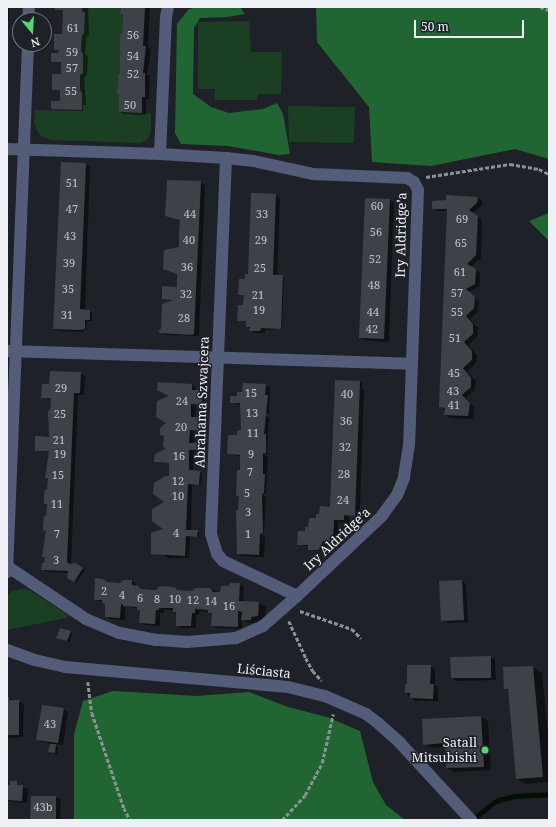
<!DOCTYPE html>
<html>
<head>
<meta charset="utf-8">
<style>
	body { margin:0 }
	#map { position:relative; width:556px; height:827px; overflow:hidden; background:#1e2128; font-family:"Noto Serif",serif }
	div>[style] { position:absolute }
	[style*='--x'] { left:calc(var(--x)*1px); top:calc(var(--y)*1px); width:calc(var(--w)*1px); rotate:calc(var(--a)*1deg) }
	.green>* { inset:0; background:#1b3f22 }
	.forest>* { inset:0; background:#216632 }
	.shadow>* { inset:0; background:#0007 }
	.stream>* { height:4.5px; margin:-2.25px; padding:0 2.25px; transform-origin:2.25px; border-radius:2.25px; background:#001002 }
	.building>* { inset:0; background:#3e4148 }
	.path>* { height:2.5px; margin-top:-1.25px; transform-origin:0; background:repeating-linear-gradient(90deg,#8e9197 0 4px,transparent 0 6px) }
	.minor>* { height:12px; margin:-6px; padding:0 6px; transform-origin:6px; border-radius:6px; background:#535c79 }
	.dots>* { width:11px; height:11px; translate:-50% -50%; box-sizing:border-box; border:2px solid #1e2128; border-radius:50% }
	span { translate:-50% -50%; white-space:nowrap; text-align:center; line-height:1.15; -webkit-text-stroke:3px #1e2128; paint-order:stroke }
	.number-label { font-size:11px; color:#c2c4ca }
	.number-label span { -webkit-text-stroke-width:0 }
	.street-label { font-size:13px; color:#eef0f5 }
	.poi-label { font-size:13px; color:#eef0f5 }
	.right { translate:-100% -50%; text-align:right }
	.frame { position:absolute; inset:0; border:8px solid #eef0f5; pointer-events:none }
	.north { position:absolute; left:12px; top:12px; width:40px; height:40px; box-sizing:border-box; background:#1e2128; border:1px solid #71747a; border-radius:50%; rotate:162deg; font-size:11px; font-weight:700; line-height:16px; text-align:center; color:#eef0f5 }
	.north::after { content:''; display:block; margin:auto; width:14px; height:18px; background:#54d672; clip-path:polygon(50% 0,100% 100%,50% 72%,0 100%) }
	.scale { position:absolute; left:414px; top:20px; width:110px; height:18px; box-sizing:border-box; border:2px solid #eef0f5; border-top:0; padding-left:5px; font-size:12px; line-height:14px; white-space:nowrap; color:#eef0f5; -webkit-text-stroke:3px #1e2128; paint-order:stroke }
</style>
</head>
<body>
<div id="map">
	<div class="green">
		<i style="clip-path:polygon(82px 7px,121px 7px,120px 13px,123px 14px,122px 34px,120px 34px,120px 74px,118px 74px,117px 93px,119px 94px,119px 112px,151px 113px,151px 131px,148px 139px,140px 143px,51px 140px,40px 135px,34px 124px,35px 110px,82px 111px,82px 93px,80px 90px,80px 75px,83px 72px,83px 53px,81px 51px,82px 35px,84px 32px,85px 13px,82px 11px)"></i>
		<i style="clip-path:polygon(249px 21px,251px 52px,282px 52px,281px 94px,258px 94px,257px 100px,214px 100px,215px 89px,198px 89px,198px 22px)"></i>
		<i style="clip-path:polygon(288px 106px,355px 107px,354px 143px,289px 142px)"></i>
		<i style="clip-path:polygon(22px 589px,29px 590px,68px 615px,66px 618px,7px 630px,7px 595px,14px 590px)"></i>
	</div>
	<div class="forest">
		<i style="clip-path:polygon(200px 7px,240px 7px,245px 14px,227px 17px,200px 18px,194px 28px,193px 94px,211px 107px,229px 113px,263px 109px,277px 103px,283px 114px,290px 154px,279px 155px,228px 146px,181px 144px,175px 133px,177px 24px,189px 9px)"></i>
		<i style="clip-path:polygon(316px 7px,549px 7px,549px 159px,515px 149px,431px 166px,372px 162px,369px 107px,317px 42px)"></i>
		<i style="clip-path:polygon(549px 213px,549px 241px,529px 221px)"></i>
		<i style="clip-path:polygon(113px 691px,196px 696px,249px 692px,288px 707px,327px 717px,360px 731px,373px 782px,386px 805px,405px 820px,74px 820px,74px 734px,83px 701px)"></i>
	</div>
	<div class="shadow">
		<i style="clip-path:polygon(7px 7px,9px 8px,9px 21px,7px 20px)"></i>
		<i style="clip-path:polygon(56px 7px,88px 7px,89px 35px,86px 38px,85px 54px,88px 57px,87px 75px,84px 78px,86px 105px,83px 105px,83px 111px,52px 108px,61px 103px,61px 90px,53px 89px,62px 76px,62px 63px,52px 61px,67px 49px,55px 50px,63px 36px,64px 10px,58px 10px)"></i>
		<i style="clip-path:polygon(122px 7px,150px 7px,148px 48px,151px 49px,147px 75px,150px 76px,149px 99px,146px 99px,146px 115px,124px 114px,120px 112px,124px 14px)"></i>
		<i style="clip-path:polygon(7px 33px,8px 34px,8px 46px,7px 46px)"></i>
		<i style="clip-path:polygon(86px 164px,90px 167px,85px 311px,92px 312px,92px 321px,87px 321px,86px 330px,84px 330px,84px 332px,59px 331px,54px 329px)"></i>
		<i style="clip-path:polygon(200px 182px,205px 185px,199px 336px,166px 335px,161px 333px,162px 329px,175px 300px,163px 298px,178px 289px,181px 220px,166px 216px)"></i>
		<i style="clip-path:polygon(275px 195px,280px 198px,277px 276px,284px 277px,282px 329px,265px 330px,265px 333px,255px 333px,247px 327px,247px 322px,238px 320px,244px 306px,245px 295px,239px 294px,249px 275px)"></i>
		<i style="clip-path:polygon(477px 198px,482px 200px,482px 205px,473px 213px,482px 220px,481px 258px,471px 267px,480px 273px,480px 286px,469px 292px,479px 301px,478px 311px,470px 319px,478px 328px,477px 337px,468px 345px,477px 355px,476px 363px,467px 372px,476px 381px,475px 390px,466px 398px,474px 407px,473px 419px,450px 418px,445px 415px,445px 410px,440px 407px,448px 211px,437px 211px,433px 208px)"></i>
		<i style="clip-path:polygon(390px 200px,394px 203px,389px 342px,365px 340px,360px 338px)"></i>
		<i style="clip-path:polygon(81px 373px,85px 376px,84px 395px,78px 395px,71px 565px,76px 564px,85px 570px,77px 582px,68px 577px,68px 573px,47px 572px,42px 569px,45px 564px,46px 558px,43px 556px,44px 544px,46px 544px,47px 531px,44px 530px,48px 505px,45px 504px,49px 479px,46px 477px,50px 452px,36px 450px,50px 438px,49px 411px,51px 412px,52px 399px,42px 397px,49px 385px)"></i>
		<i style="clip-path:polygon(336px 381px,360px 382px,362px 383px,362px 389px,364px 391px,360px 510px,357px 510px,357px 516px,349px 516px,349px 523px,338px 522px,338px 535px,335px 535px,335px 542px,327px 541px,327px 548px,321px 548px,321px 551px,311px 550px,309px 547px,298px 544px,317px 519px,331px 508px)"></i>
		<i style="clip-path:polygon(192px 385px,196px 387px,196px 391px,205px 392px,204px 405px,196px 405px,195px 418px,201px 419px,201px 431px,195px 431px,194px 444px,202px 445px,202px 451px,194px 451px,193px 471px,202px 473px,201px 485px,192px 485px,191px 531px,199px 532px,199px 537px,190px 537px,189px 558px,168px 558px,163px 554px,152px 554px,166px 529px,166px 502px,170px 478px,170px 463px,155px 462px,167px 449px,165px 436px,161px 435px)"></i>
		<i style="clip-path:polygon(266px 385px,270px 388px,269px 414px,262px 413px,269px 418px,267px 454px,261px 453px,268px 457px,267px 476px,266px 494px,259px 493px,266px 497px,265px 516px,264px 533px,258px 533px,265px 537px,264px 557px,242px 556px,238px 553px,240px 456px,228px 454px,238px 436px,243px 433px,241px 405px,231px 402px,243px 393px)"></i>
		<i style="clip-path:polygon(132px 581px,136px 584px,136px 586px,144px 590px,174px 588px,179px 591px,193px 592px,210px 589px,221px 593px,228px 587px,239px 584px,244px 587px,243px 602px,259px 603px,266px 607px,265px 620px,258px 621px,258px 623px,250px 623px,242px 619px,242px 629px,217px 628px,212px 626px,213px 614px,209px 612px,200px 611px,199px 615px,196px 615px,196px 628px,181px 628px,177px 625px,177px 613px,174px 610px,164px 610px,164px 613px,160px 613px,160px 626px,145px 625px,140px 623px,141px 611px,138px 609px,125px 606px,125px 620px,110px 619px,106px 617px,106px 605px,95px 599px,108px 583px,120px 584px)"></i>
		<i style="clip-path:polygon(462px 581px,466px 584px,468px 622px,447px 623px,442px 620px)"></i>
		<i style="clip-path:polygon(70px 632px,72px 633px,70px 642px,60px 639px)"></i>
		<i style="clip-path:polygon(491px 657px,495px 660px,496px 680px,456px 681px,452px 678px)"></i>
		<i style="clip-path:polygon(430px 666px,435px 669px,435px 685px,438px 687px,438px 701px,415px 701px,406px 693px,408px 685px)"></i>
		<i style="clip-path:polygon(533px 667px,542px 673px,549px 744px,549px 782px,526px 784px,517px 779px,509px 691px,505px 689px)"></i>
		<i style="clip-path:polygon(7px 698px,24px 704px,23px 737px,7px 738px)"></i>
		<i style="clip-path:polygon(63px 709px,68px 712px,63px 745px,54px 744px,58px 747px,57px 754px,51px 753px,49px 752px,51px 744px,37px 740px)"></i>
		<i style="clip-path:polygon(481px 717px,488px 721px,491px 770px,454px 772px,447px 768px,446px 747px,431px 748px,424px 744px)"></i>
		<i style="clip-path:polygon(16px 782px,18px 786px,28px 789px,27px 803px,7px 801px,7px 786px,11px 786px)"></i>
		<i style="clip-path:polygon(56px 797px,61px 800px,60px 820px,31px 820px)"></i>
	</div>
	<div class="stream">
		<i style="--x:472;--y:820;--w:27;--a:-39"></i>
		<i style="--x:493;--y:803;--w:7;--a:-27"></i>
		<i style="--x:499;--y:800;--w:16;--a:-14"></i>
		<i style="--x:515;--y:796;--w:34;--a:-3"></i>
	</div>
	<div class="building">
		<i style="clip-path:polygon(55px 7px,82px 7px,82px 11px,85px 13px,84px 33px,82px 35px,81px 51px,83px 53px,83px 73px,80px 75px,80px 90px,82px 93px,82px 110px,51px 109px,51px 101px,60px 101px,60px 90px,52px 90px,52px 74px,61px 74px,61px 62px,51px 62px,51px 53px,58px 53px,59px 50px,54px 50px,54px 34px,62px 34px,63px 10px,55px 10px)"></i>
		<i style="clip-path:polygon(121px 7px,145px 7px,143px 46px,146px 46px,143px 73px,145px 73px,145px 97px,142px 97px,142px 113px,119px 112px,119px 94px,117px 93px,118px 74px,120px 74px,120px 34px,122px 34px,123px 14px,120px 14px)"></i>
		<i style="clip-path:polygon(61px 162px,86px 163px,80px 309px,90px 310px,90px 320px,85px 320px,85px 329px,79px 330px,53px 329px)"></i>
		<i style="clip-path:polygon(167px 180px,201px 181px,194px 334px,191px 335px,160px 333px,158px 331px,161px 329px,162px 304px,173px 300px,162px 299px,162px 286px,177px 287px,177px 274px,163px 269px,164px 250px,179px 247px,179px 233px,180px 220px,165px 216px)"></i>
		<i style="clip-path:polygon(251px 193px,276px 194px,273px 275px,283px 275px,281px 329px,261px 328px,260px 331px,249px 331px,250px 327px,246px 327px,246px 321px,237px 321px,238px 305px,243px 305px,244px 295px,238px 295px,239px 279px,245px 279px,245px 274px,248px 274px)"></i>
		<i style="clip-path:polygon(446px 195px,478px 197px,477px 203px,469px 210px,478px 216px,476px 255px,467px 264px,476px 269px,475px 284px,466px 289px,475px 297px,474px 308px,466px 316px,473px 324px,473px 334px,464px 342px,472px 351px,472px 360px,463px 368px,471px 378px,471px 387px,462px 395px,470px 403px,468px 416px,444px 415px,445px 408px,439px 407px,447px 209px,432px 209px,432px 201px,446px 200px)"></i>
		<i style="clip-path:polygon(365px 198px,390px 199px,384px 339px,359px 338px)"></i>
		<i style="clip-path:polygon(50px 371px,81px 372px,80px 393px,74px 393px,67px 562px,70px 564px,76px 563px,83px 568px,74px 582px,67px 578px,68px 571px,41px 570px,42px 563px,44px 563px,45px 557px,42px 557px,46px 530px,43px 531px,43px 524px,44px 516px,46px 516px,47px 504px,44px 504px,44px 497px,45px 490px,47px 490px,48px 478px,45px 478px,49px 451px,35px 451px,35px 436px,49px 437px,48px 410px,50px 411px,51px 398px,41px 398px,42px 384px,49px 384px)"></i>
		<i style="clip-path:polygon(335px 380px,360px 381px,355px 516px,344px 515px,344px 520px,334px 520px,333px 541px,323px 541px,319px 550px,308px 550px,308px 545px,297px 545px,298px 531px,305px 531px,305px 527px,308px 527px,309px 518px,316px 518px,316px 514px,319px 514px,320px 506px,330px 507px)"></i>
		<i style="clip-path:polygon(158px 382px,192px 384px,192px 390px,203px 390px,202px 405px,191px 404px,191px 417px,200px 417px,199px 431px,190px 430px,189px 443px,201px 443px,201px 450px,189px 450px,189px 470px,200px 471px,199px 485px,188px 484px,186px 530px,198px 530px,197px 537px,186px 536px,185px 556px,151px 554px,151px 533px,163px 529px,152px 521px,152px 509px,164px 502px,153px 494px,154px 483px,165px 476px,169px 476px,169px 463px,154px 462px,155px 454px,165px 449px,163px 446px,164px 436px,160px 435px,160px 428px,166px 423px,156px 417px,157px 401px,169px 396px,157px 390px)"></i>
		<i style="clip-path:polygon(243px 383px,266px 384px,265px 395px,268px 395px,264px 434px,266px 434px,266px 453px,263px 453px,263px 474px,265px 474px,264px 493px,262px 493px,263px 533px,260px 533px,259px 555px,237px 554px,236px 510px,238px 510px,239px 496px,236px 496px,237px 470px,240px 470px,240px 455px,227px 454px,228px 435px,237px 435px,237px 431px,241px 430px,240px 403px,230px 403px,230px 396px,237px 396px,237px 392px,242px 392px)"></i>
		<i style="clip-path:polygon(95px 578px,103px 579px,107px 582px,120px 583px,124px 580px,132px 580px,132px 585px,138px 586px,141px 589px,156px 590px,160px 586px,175px 587px,177px 590px,192px 591px,196px 588px,210px 588px,213px 592px,220px 592px,221px 586px,228px 586px,231px 583px,240px 583px,239px 601px,259px 602px,258px 616px,251px 617px,251px 620px,241px 620px,242px 612px,238px 611px,238px 627px,211px 626px,212px 613px,208px 613px,208px 610px,195px 609px,195px 613px,192px 613px,191px 626px,176px 626px,176px 612px,173px 612px,173px 608px,159px 608px,159px 610px,156px 610px,155px 624px,139px 623px,140px 610px,137px 610px,137px 607px,123px 606px,123px 604px,121px 604px,120px 618px,105px 617px,105px 604px,102px 603px,102px 600px,94px 600px)"></i>
		<i style="clip-path:polygon(462px 580px,464px 620px,441px 621px,439px 581px)"></i>
		<i style="clip-path:polygon(60px 628px,71px 631px,67px 641px,56px 638px)"></i>
		<i style="clip-path:polygon(491px 656px,491px 678px,451px 678px,450px 657px)"></i>
		<i style="clip-path:polygon(407px 665px,431px 665px,430px 684px,434px 684px,433px 699px,410px 698px,410px 693px,405px 693px,405px 684px,407px 684px)"></i>
		<i style="clip-path:polygon(533px 666px,543px 777px,516px 779px,508px 689px,504px 689px,503px 667px)"></i>
		<i style="clip-path:polygon(7px 697px,9px 697px,9px 700px,19px 700px,19px 735px,7px 735px)"></i>
		<i style="clip-path:polygon(42px 705px,64px 708px,58px 743px,36px 740px)"></i>
		<i style="clip-path:polygon(481px 716px,484px 767px,446px 768px,445px 743px,423px 745px,422px 719px)"></i>
		<i style="clip-path:polygon(50px 744px,56px 744px,55px 753px,48px 752px)"></i>
		<i style="clip-path:polygon(10px 781px,17px 781px,17px 785px,23px 785px,22px 801px,7px 800px,7px 785px,10px 785px)"></i>
		<i style="clip-path:polygon(31px 796px,56px 796px,56px 820px,30px 820px)"></i>
	</div>
	<div class="path">
		<i style="--x:540;--y:7;--w:9;--a:18"></i>
		<i style="--x:426;--y:177;--w:85;--a:-8.8"></i>
		<i style="--x:510;--y:164;--w:29;--a:10"></i>
		<i style="--x:539;--y:169;--w:11;--a:27"></i>
		<i style="--x:300;--y:611;--w:55;--a:19.1"></i>
		<i style="--x:352;--y:629;--w:13;--a:45"></i>
		<i style="--x:289;--y:621;--w:41;--a:65.3"></i>
		<i style="--x:306;--y:658;--w:15;--a:62"></i>
		<i style="--x:313;--y:671;--w:13;--a:48"></i>
		<i style="--x:88;--y:682;--w:31;--a:83"></i>
		<i style="--x:92;--y:713;--w:100;--a:71.4"></i>
		<i style="--x:124;--y:808;--w:13;--a:63"></i>
		<i style="--x:282;--y:820;--w:34;--a:-47"></i>
		<i style="--x:305;--y:795;--w:36;--a:-62"></i>
		<i style="--x:322;--y:763;--w:50;--a:-77.3"></i>
	</div>
	<div class="minor">
		<i style="--x:28;--y:20;--w:13;--a:-86"></i>
		<i style="--x:7;--y:149;--w:153;--a:1.9"></i>
		<i style="--x:160;--y:154;--w:66;--a:3.5"></i>
		<i style="--x:226;--y:158;--w:28;--a:6"></i>
		<i style="--x:254;--y:161;--w:60;--a:12.4"></i>
		<i style="--x:313;--y:174;--w:94;--a:2.4"></i>
		<i style="--x:407;--y:178;--w:8;--a:30"></i>
		<i style="--x:414;--y:182;--w:9;--a:63"></i>
		<i style="--x:418;--y:190;--w:255;--a:92"></i>
		<i style="--x:409;--y:445;--w:33;--a:99"></i>
		<i style="--x:404;--y:478;--w:18;--a:112"></i>
		<i style="--x:397;--y:495;--w:26;--a:126"></i>
		<i style="--x:382;--y:516;--w:117;--a:136.7"></i>
		<i style="--x:297;--y:596;--w:45;--a:138.6"></i>
		<i style="--x:263;--y:626;--w:30;--a:156"></i>
		<i style="--x:236;--y:638;--w:49;--a:175.3"></i>
		<i style="--x:187;--y:642;--w:31;--a:-176"></i>
		<i style="--x:156;--y:640;--w:38;--a:-169"></i>
		<i style="--x:119;--y:633;--w:36;--a:-157"></i>
		<i style="--x:86;--y:619;--w:94;--a:-146.3"></i>
		<i style="--x:160;--y:154;--w:137;--a:-87.5"></i>
		<i style="--x:166;--y:17;--w:10;--a:-79"></i>
		<i style="--x:226;--y:158;--w:376;--a:92.3"></i>
		<i style="--x:211;--y:534;--w:21;--a:73"></i>
		<i style="--x:217;--y:554;--w:9;--a:49"></i>
		<i style="--x:223;--y:561;--w:82;--a:25.3"></i>
		<i style="--x:7;--y:351;--w:404;--a:1.8"></i>
		<i style="--x:7;--y:572;--w:528;--a:-87.72"></i>
		<i style="--x:7;--y:650;--w:30;--a:20"></i>
		<i style="--x:35;--y:660;--w:31;--a:13"></i>
		<i style="--x:65;--y:667;--w:224;--a:5.1"></i>
		<i style="--x:288;--y:687;--w:38;--a:14"></i>
		<i style="--x:325;--y:696;--w:45;--a:23.7"></i>
		<i style="--x:366;--y:714;--w:15;--a:37"></i>
		<i style="--x:378;--y:723;--w:30;--a:42"></i>
		<i style="--x:400;--y:743;--w:105;--a:47.3"></i>
	</div>
	<div class="dots">
		<i style="left:485px;top:750px;background:#54d672"></i>
	</div>
	<div class="number-label">
		<span style="left:73px;top:28px">61</span>
		<span style="left:133px;top:35px">56</span>
		<span style="left:72px;top:52px">59</span>
		<span style="left:133px;top:56px">54</span>
		<span style="left:72px;top:68px">57</span>
		<span style="left:133px;top:74px">52</span>
		<span style="left:71px;top:91px">55</span>
		<span style="left:130px;top:105px">50</span>
		<span style="left:72px;top:183px">51</span>
		<span style="left:377px;top:206px">60</span>
		<span style="left:72px;top:209px">47</span>
		<span style="left:190px;top:214px">44</span>
		<span style="left:262px;top:214px">33</span>
		<span style="left:462px;top:219px">69</span>
		<span style="left:376px;top:232px">56</span>
		<span style="left:70px;top:236px">43</span>
		<span style="left:189px;top:240px">40</span>
		<span style="left:261px;top:240px">29</span>
		<span style="left:461px;top:243px">65</span>
		<span style="left:375px;top:259px">52</span>
		<span style="left:69px;top:263px">39</span>
		<span style="left:187px;top:267px">36</span>
		<span style="left:260px;top:268px">25</span>
		<span style="left:460px;top:272px">61</span>
		<span style="left:374px;top:285px">48</span>
		<span style="left:68px;top:289px">35</span>
		<span style="left:457px;top:293px">57</span>
		<span style="left:186px;top:294px">32</span>
		<span style="left:258px;top:295px">21</span>
		<span style="left:259px;top:310px">19</span>
		<span style="left:373px;top:312px">44</span>
		<span style="left:457px;top:312px">55</span>
		<span style="left:67px;top:315px">31</span>
		<span style="left:184px;top:318px">28</span>
		<span style="left:372px;top:329px">42</span>
		<span style="left:455px;top:338px">51</span>
		<span style="left:454px;top:373px">45</span>
		<span style="left:61px;top:388px">29</span>
		<span style="left:453px;top:391px">43</span>
		<span style="left:251px;top:393px">15</span>
		<span style="left:347px;top:394px">40</span>
		<span style="left:182px;top:401px">24</span>
		<span style="left:454px;top:405px">41</span>
		<span style="left:252px;top:413px">13</span>
		<span style="left:60px;top:414px">25</span>
		<span style="left:346px;top:421px">36</span>
		<span style="left:181px;top:427px">20</span>
		<span style="left:253px;top:433px">11</span>
		<span style="left:59px;top:440px">21</span>
		<span style="left:345px;top:447px">32</span>
		<span style="left:60px;top:454px">19</span>
		<span style="left:251px;top:454px">9</span>
		<span style="left:179px;top:456px">16</span>
		<span style="left:250px;top:472px">7</span>
		<span style="left:344px;top:474px">28</span>
		<span style="left:58px;top:475px">15</span>
		<span style="left:178px;top:481px">12</span>
		<span style="left:247px;top:493px">5</span>
		<span style="left:178px;top:496px">10</span>
		<span style="left:343px;top:500px">24</span>
		<span style="left:57px;top:504px">11</span>
		<span style="left:248px;top:512px">3</span>
		<span style="left:176px;top:533px">4</span>
		<span style="left:57px;top:534px">7</span>
		<span style="left:248px;top:534px">1</span>
		<span style="left:56px;top:560px">3</span>
		<span style="left:104px;top:591px">2</span>
		<span style="left:122px;top:595px">4</span>
		<span style="left:140px;top:598px">6</span>
		<span style="left:157px;top:599px">8</span>
		<span style="left:175px;top:599px">10</span>
		<span style="left:193px;top:600px">12</span>
		<span style="left:211px;top:601px">14</span>
		<span style="left:229px;top:606px">16</span>
		<span style="left:50px;top:724px">43</span>
		<span style="left:43px;top:807px">43b</span>
	</div>
	<div class="street-label">
		<span style="left:401px;top:235px;rotate:-89deg">Iry Aldridge’a</span>
		<span style="left:202px;top:402px;rotate:-88deg">Abrahama Szwajcera</span>
		<span style="left:337px;top:539px;rotate:-43deg">Iry Aldridge’a</span>
		<span style="left:264px;top:671px;rotate:6deg">Liściasta</span>
	</div>
	<div class="poi-label">
		<span class="right" style="left:477px;top:750px">Satall<br>Mitsubishi</span>
	</div>
	<div class="frame"></div>
	<div class="north">N</div>
	<div class="scale">50 m</div>
</div>
</body>
</html>
